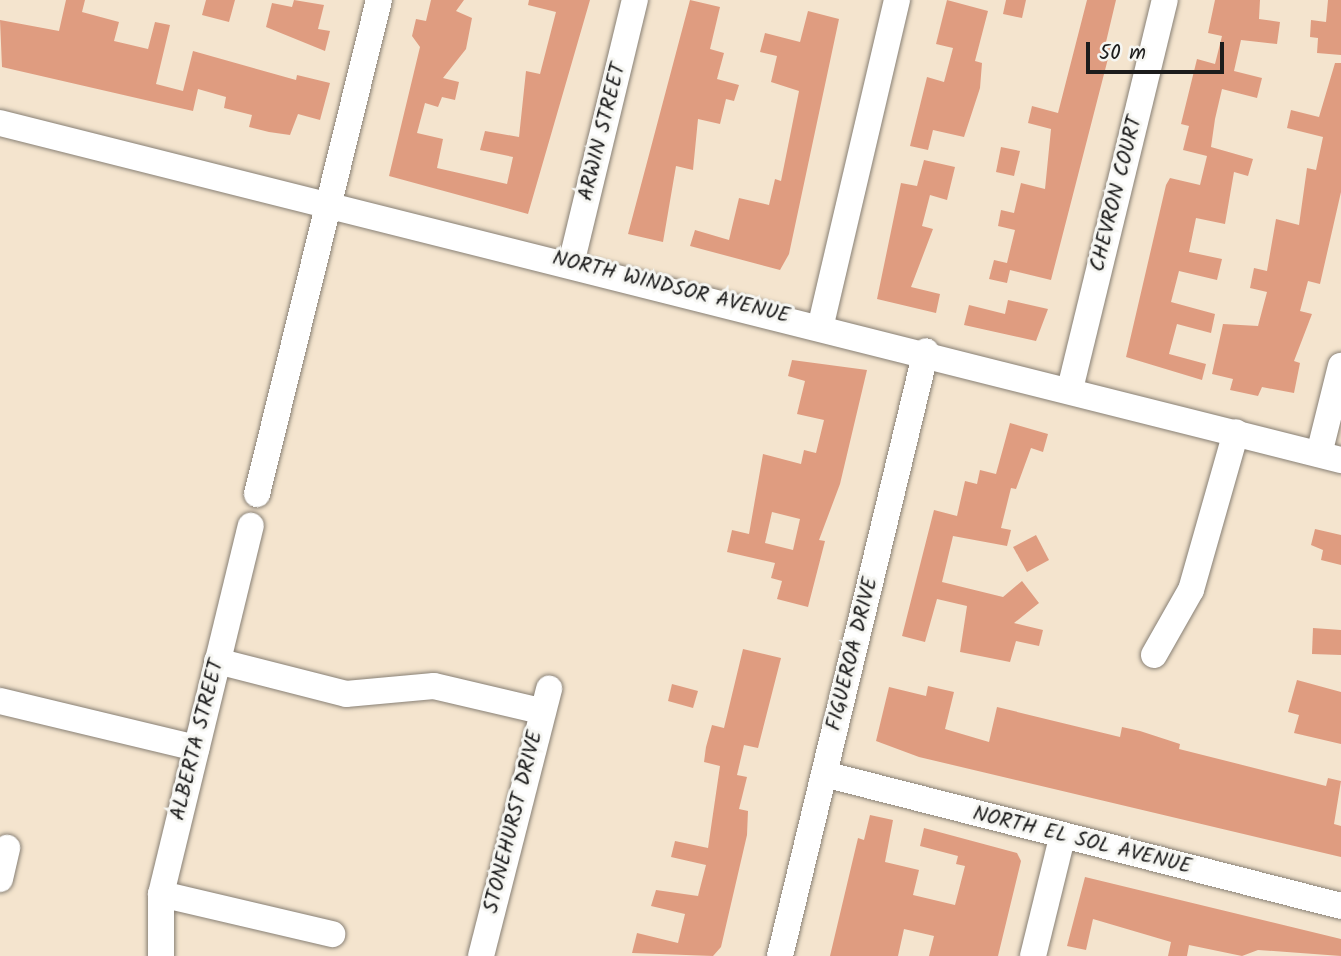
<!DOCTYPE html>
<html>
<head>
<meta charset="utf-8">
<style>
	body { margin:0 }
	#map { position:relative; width:1341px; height:956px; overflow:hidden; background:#f4e4ce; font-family:Kalam,sans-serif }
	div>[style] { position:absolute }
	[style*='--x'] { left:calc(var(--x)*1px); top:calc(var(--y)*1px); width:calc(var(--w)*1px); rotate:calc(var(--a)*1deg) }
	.building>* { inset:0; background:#df9c80 }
	.roads { filter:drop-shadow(0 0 2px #888075) drop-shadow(0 0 2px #888075) }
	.minor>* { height:26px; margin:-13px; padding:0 13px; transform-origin:13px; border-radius:13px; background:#fff }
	span { translate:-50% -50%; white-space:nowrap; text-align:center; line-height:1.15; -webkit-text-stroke:6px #f6f6f2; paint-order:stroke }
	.street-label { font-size:21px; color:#1c1c1c }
	.scale { position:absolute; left:1086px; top:42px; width:138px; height:32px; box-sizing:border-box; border:4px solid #1c1c1c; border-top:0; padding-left:9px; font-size:21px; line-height:24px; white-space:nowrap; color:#1c1c1c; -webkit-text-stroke:5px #f6f6f2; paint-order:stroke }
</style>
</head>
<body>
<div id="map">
	<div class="building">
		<i style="clip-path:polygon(66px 0,85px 0,82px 12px,119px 22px,114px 41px,148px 49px,155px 22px,170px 25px,156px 84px,183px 91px,193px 51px,296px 80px,297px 75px,330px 83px,320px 120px,298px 114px,290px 135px,269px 132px,249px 127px,252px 115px,224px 108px,226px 97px,198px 89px,193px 111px,2px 67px,0 20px,59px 31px)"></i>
		<i style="clip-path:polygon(206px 0,235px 0,229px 22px,202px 15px)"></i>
		<i style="clip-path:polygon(294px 0,324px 5px,318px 29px,330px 31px,325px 51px,266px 27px,272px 3px,292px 7px)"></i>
		<i style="clip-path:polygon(431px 0,464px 0,456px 11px,472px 18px,466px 49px,443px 78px,459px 82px,455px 100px,442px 97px,438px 107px,425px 103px,417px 133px,443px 139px,437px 168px,507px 184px,513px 157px,480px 150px,485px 131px,519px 137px,526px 71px,540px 74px,556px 12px,528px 5px,529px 0,590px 0,528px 214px,389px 176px,420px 47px,412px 36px,416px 19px,426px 21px)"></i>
		<i style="clip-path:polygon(690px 0,720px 7px,710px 49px,724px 53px,717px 79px,739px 85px,734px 101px,726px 99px,720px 124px,698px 119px,693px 170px,676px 166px,663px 242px,628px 234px)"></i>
		<i style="clip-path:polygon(947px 0,988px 11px,975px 61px,982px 63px,980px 88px,964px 137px,933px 130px,928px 150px,910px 146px,927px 77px,944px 82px,953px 48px,936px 44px)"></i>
		<i style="clip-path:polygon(1006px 0,1026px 0,1022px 18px,1003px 14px)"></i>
		<i style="clip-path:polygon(1087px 0,1116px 0,1106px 42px,1112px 43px,1051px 280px,1010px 270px,1007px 283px,989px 279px,994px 260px,1007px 263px,1015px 230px,998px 226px,1001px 210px,1014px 213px,1021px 183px,1045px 189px,1051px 129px,1028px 123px,1032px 106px,1058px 113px)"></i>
		<i style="clip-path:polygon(1215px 0,1260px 0,1259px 19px,1280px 22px,1277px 44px,1241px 40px,1234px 71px,1262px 78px,1257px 98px,1222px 89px,1215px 119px,1211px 147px,1253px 159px,1248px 176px,1234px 172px,1225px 224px,1196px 218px,1189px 252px,1222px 259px,1217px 280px,1179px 271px,1171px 302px,1215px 314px,1211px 333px,1177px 324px,1169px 354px,1206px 364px,1202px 380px,1126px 357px,1166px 185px,1170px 178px,1200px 185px,1207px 156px,1183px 150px,1189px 126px,1181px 124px,1197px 59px,1215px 64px,1222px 36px,1208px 33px)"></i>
		<i style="clip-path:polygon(1328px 0,1341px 0,1341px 55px,1317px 53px,1318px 38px,1310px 37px,1311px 20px,1326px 22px)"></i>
		<i style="clip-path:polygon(808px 11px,839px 19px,789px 254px,780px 270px,690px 246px,695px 230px,729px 240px,739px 198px,769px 205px,775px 179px,781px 181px,799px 91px,771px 82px,777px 56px,760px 52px,765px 33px,800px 42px)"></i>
		<i style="clip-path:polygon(1335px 63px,1341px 63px,1341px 192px,1320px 284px,1308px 281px,1300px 311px,1312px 314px,1294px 361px,1300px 363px,1294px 393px,1262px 387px,1258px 396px,1230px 390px,1233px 379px,1212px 374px,1223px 324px,1258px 326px,1267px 292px,1250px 288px,1254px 268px,1267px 271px,1276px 219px,1299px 225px,1307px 168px,1316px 170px,1323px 137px,1287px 128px,1291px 110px,1319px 117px)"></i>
		<i style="clip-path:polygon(1001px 147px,1020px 151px,1014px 176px,996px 172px)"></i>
		<i style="clip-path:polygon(924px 160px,955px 167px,947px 200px,930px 195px,922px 226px,933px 229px,911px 287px,940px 294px,936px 313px,877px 299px,901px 183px,917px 186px)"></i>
		<i style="clip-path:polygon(1008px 300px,1048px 309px,1036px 341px,964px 325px,969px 305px,1005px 314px)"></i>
		<i style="clip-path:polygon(evenodd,792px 360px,867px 370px,840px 484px,819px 540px,825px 541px,808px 607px,777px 599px,782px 581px,771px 578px,775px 563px,727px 552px,732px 530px,749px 534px,763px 454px,801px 464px,804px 450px,816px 453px,824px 420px,797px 414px,805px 381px,788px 376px,792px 360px,772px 512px,800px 519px,793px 550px,765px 543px,772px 512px)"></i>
		<i style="clip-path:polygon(1010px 423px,1048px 434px,1043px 452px,1031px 448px,1016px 489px,1011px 488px,1001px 528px,1011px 530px,1007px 546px,953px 536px,942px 582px,1003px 597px,1022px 581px,1039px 603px,1014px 623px,1043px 630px,1039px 646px,1016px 641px,1010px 662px,960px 652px,967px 606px,937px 599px,925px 642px,902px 636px,934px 510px,957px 516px,965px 481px,977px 484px,980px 470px,996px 474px)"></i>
		<i style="clip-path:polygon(1315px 529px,1341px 535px,1341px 565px,1321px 560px,1323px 550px,1311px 545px)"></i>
		<i style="clip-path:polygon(1036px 535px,1049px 560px,1027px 572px,1013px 547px)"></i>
		<i style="clip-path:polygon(1313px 628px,1341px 630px,1341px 655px,1312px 654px)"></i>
		<i style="clip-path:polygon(743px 649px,781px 658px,758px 748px,744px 745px,737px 775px,747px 777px,739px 809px,748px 811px,747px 835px,721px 947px,713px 956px,632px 953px,637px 933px,678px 943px,685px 914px,651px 906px,656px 890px,698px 896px,706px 865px,671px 857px,675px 841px,708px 848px,720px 766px,704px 762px,706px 747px,712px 725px,724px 728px)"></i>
		<i style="clip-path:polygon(1297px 680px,1341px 692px,1341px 744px,1294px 733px,1299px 715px,1288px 712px)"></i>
		<i style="clip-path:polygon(672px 684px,698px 691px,693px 708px,668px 701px)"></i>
		<i style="clip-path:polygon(928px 686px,954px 692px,945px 729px,989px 742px,997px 707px,1120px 737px,1122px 727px,1140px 731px,1180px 744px,1179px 749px,1326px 786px,1328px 778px,1341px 781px,1334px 824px,1341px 826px,1341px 857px,919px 757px,876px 741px,889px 687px,926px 696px)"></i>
		<i style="clip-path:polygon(870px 815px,893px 820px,885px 862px,919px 870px,913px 895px,955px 905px,965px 866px,956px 864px,958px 856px,920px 846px,924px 828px,1017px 853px,1021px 861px,998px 956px,929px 956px,934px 936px,904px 929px,898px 956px,830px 956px,858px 838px,864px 840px)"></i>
		<i style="clip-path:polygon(1085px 877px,1341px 939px,1341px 956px,1258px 950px,1242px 956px,1189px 945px,1187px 956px,1168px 956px,1171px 942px,1093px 919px,1086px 950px,1067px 946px)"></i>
	</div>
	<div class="roads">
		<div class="minor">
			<i style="--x:0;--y:123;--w:1383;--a:14.11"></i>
			<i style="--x:571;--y:264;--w:272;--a:-76.4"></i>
			<i style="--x:821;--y:324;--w:333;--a:-76.8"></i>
			<i style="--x:1070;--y:389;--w:400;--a:-76.3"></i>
			<i style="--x:1319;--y:454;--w:91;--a:-76"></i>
			<i style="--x:257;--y:494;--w:509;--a:-76.13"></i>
			<i style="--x:1154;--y:655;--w:75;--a:-60.4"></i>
			<i style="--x:1191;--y:590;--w:164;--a:-74.1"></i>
			<i style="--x:217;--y:661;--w:133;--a:14.3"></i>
			<i style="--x:346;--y:694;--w:88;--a:-5.2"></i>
			<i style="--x:434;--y:686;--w:110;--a:13.2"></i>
			<i style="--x:0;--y:701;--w:202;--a:13.5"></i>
			<i style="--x:824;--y:774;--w:534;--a:14.32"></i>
			<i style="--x:0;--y:879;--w:32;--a:-77"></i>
			<i style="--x:161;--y:894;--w:176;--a:13.2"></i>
			<i style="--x:161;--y:956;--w:62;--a:-90"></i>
			<i style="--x:161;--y:894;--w:379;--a:-76.3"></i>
			<i style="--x:481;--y:956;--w:276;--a:-75.7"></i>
			<i style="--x:780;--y:956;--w:622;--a:-76.43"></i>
			<i style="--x:1033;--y:956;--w:122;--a:-76.2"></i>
		</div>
	</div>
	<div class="street-label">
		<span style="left:603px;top:132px;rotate:-76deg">ARWIN STREET</span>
		<span style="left:1117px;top:194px;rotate:-76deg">CHEVRON COURT</span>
		<span style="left:671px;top:288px;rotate:14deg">NORTH WINDSOR AVENUE</span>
		<span style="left:853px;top:654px;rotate:-76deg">FIGUEROA DRIVE</span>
		<span style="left:198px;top:740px;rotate:-76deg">ALBERTA STREET</span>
		<span style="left:514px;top:822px;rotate:-76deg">STONEHURST DRIVE</span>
		<span style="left:1082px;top:841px;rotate:14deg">NORTH EL SOL AVENUE</span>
	</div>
	<div class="scale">50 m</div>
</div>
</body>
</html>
